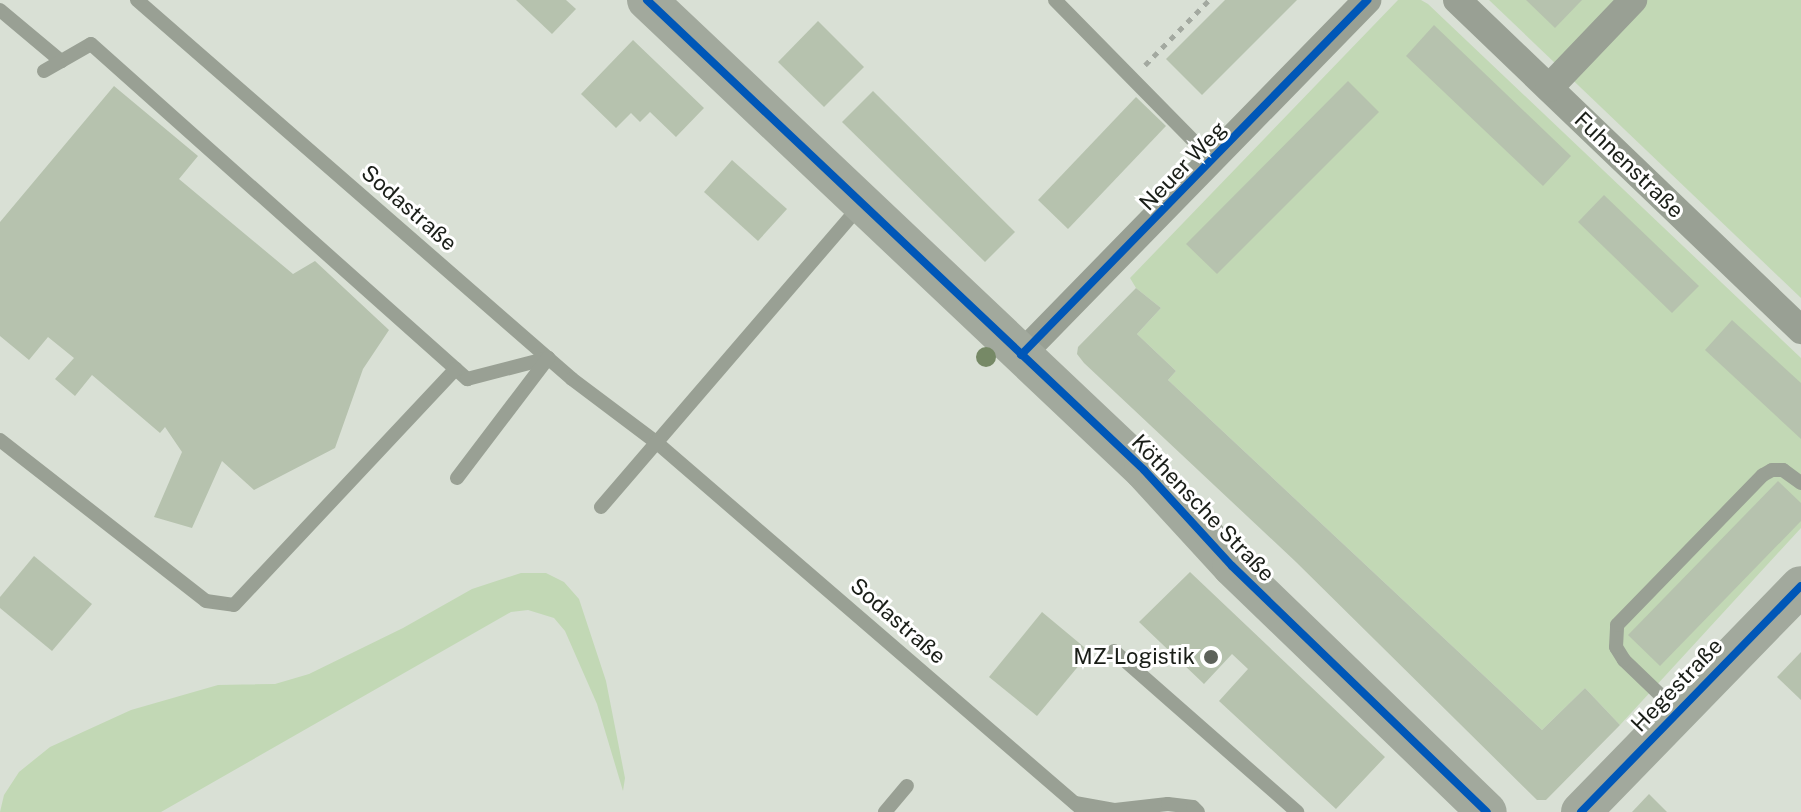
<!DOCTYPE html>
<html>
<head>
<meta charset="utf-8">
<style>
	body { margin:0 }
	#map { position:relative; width:1801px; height:812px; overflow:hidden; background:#d9e0d5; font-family:"Public Sans",sans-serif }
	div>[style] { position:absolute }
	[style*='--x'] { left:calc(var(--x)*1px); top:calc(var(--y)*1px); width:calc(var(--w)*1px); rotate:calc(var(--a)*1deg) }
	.green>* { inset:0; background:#c2d8b5 }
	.building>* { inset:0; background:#b6c2ae }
	.path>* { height:5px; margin-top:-2.5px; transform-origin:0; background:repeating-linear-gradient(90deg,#a3a9a0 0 6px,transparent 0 12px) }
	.lane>* { height:14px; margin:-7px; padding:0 7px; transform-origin:7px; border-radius:7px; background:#99a094 }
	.street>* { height:28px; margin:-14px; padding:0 14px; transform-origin:14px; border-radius:14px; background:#99a094 }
	.secondary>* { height:40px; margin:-20px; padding:0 20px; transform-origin:20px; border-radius:20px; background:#a2a99d }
	.cycleway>* { height:8px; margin:-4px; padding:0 4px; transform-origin:4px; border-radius:4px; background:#0057b8 }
	.trees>* { width:20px; height:20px; margin:-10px; border-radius:50%; background:#768966 }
	.dots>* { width:22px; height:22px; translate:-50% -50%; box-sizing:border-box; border:4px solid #fff; border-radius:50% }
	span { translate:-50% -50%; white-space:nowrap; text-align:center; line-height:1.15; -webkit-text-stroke:6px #fff; paint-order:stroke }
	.street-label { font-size:22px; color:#1a1e18 }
	.poi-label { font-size:22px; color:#1a1e18 }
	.right { translate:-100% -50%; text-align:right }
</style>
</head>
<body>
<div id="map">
	<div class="green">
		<i style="clip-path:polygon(1398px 0,1421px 0,1428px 4px,1801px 358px,1801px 528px,1620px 725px,1585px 688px,1542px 730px,1168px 380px,1176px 371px,1137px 334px,1161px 308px,1136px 288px,1130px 278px)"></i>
		<i style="clip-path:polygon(1489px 0,1801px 0,1801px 298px)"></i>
		<i style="clip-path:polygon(521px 573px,546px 573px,564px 582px,579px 599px,606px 681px,625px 778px,623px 791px,597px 704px,565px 631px,554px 618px,528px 610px,511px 612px,161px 812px,0 812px,4px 795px,19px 772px,50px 747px,131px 710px,218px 685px,275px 684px,309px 674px,403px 628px,472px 589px)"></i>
	</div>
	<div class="building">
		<i style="clip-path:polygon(516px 0,566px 0,576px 9px,552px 34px)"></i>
		<i style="clip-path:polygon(1225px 0,1297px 0,1202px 95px,1166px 59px)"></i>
		<i style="clip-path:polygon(1526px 0,1582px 0,1555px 28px)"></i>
		<i style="clip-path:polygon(818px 21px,864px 67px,824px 107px,778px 62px)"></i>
		<i style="clip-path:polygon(1434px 25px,1571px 156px,1543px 186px,1406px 56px)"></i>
		<i style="clip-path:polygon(633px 40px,704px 108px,676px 137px,650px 112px,640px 122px,631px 113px,616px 128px,581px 94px)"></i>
		<i style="clip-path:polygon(1348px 81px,1379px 112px,1217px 274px,1186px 244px)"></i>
		<i style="clip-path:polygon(114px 86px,198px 156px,179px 179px,293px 274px,315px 261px,389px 330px,363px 369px,335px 448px,254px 490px,222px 461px,192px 528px,154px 517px,182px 452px,165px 427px,160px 433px,92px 375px,75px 396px,55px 379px,74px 358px,48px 337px,29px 360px,0 336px,0 222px)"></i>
		<i style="clip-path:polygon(873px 91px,1015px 232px,985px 262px,842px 122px)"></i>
		<i style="clip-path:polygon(1136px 97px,1166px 126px,1068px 229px,1038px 200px)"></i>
		<i style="clip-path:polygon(732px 160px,787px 209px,758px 241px,704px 192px)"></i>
		<i style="clip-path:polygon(1604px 195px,1699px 286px,1672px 313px,1578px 222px)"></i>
		<i style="clip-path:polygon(1136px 288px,1161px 308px,1137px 334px,1176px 371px,1168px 380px,1542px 730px,1585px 688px,1620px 725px,1546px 800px,1537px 800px,1296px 562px,1084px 363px,1077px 354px,1078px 347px)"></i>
		<i style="clip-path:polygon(1732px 320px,1801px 383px,1801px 439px,1705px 350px)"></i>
		<i style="clip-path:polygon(1778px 481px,1801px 503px,1801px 521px,1660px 666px,1628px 635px)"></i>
		<i style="clip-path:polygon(34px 556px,92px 604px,52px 651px,0 608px,0 597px)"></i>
		<i style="clip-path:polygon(1190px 572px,1385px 757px,1336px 809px,1219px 701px,1248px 669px,1232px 654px,1204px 684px,1139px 622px)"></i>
		<i style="clip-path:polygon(1042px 612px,1090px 652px,1037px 716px,989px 677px)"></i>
		<i style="clip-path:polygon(1801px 652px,1801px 700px,1777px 677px)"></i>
		<i style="clip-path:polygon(1649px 794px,1667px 812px,1632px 812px)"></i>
	</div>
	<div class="path">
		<i style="--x:1145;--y:65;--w:91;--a:-45.4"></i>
	</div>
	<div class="lane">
		<i style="--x:137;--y:0;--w:577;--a:41.06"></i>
		<i style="--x:572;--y:379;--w:105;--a:36.9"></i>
		<i style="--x:656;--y:442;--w:567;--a:40.78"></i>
		<i style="--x:1055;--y:0;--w:226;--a:45.5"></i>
		<i style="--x:0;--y:10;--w:80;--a:39.9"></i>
		<i style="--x:44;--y:71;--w:54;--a:-29.9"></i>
		<i style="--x:91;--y:44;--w:504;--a:41.7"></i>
		<i style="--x:467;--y:379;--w:84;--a:-14.5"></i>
		<i style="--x:0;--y:440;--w:261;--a:38"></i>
		<i style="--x:206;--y:601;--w:28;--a:8"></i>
		<i style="--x:234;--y:605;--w:324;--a:-46.8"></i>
		<i style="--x:457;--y:478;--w:151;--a:-52.8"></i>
		<i style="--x:601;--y:507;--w:400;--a:-49.3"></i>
		<i style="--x:1114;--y:651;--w:244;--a:41.3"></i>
		<i style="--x:1677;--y:711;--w:74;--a:-136.1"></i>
		<i style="--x:1624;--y:660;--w:15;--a:-122"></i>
		<i style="--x:1616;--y:647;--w:22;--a:-87"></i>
		<i style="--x:1617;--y:625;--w:209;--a:-45.8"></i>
		<i style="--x:1763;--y:475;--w:10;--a:-29"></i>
		<i style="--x:1772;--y:470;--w:11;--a:0"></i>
		<i style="--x:1783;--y:470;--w:22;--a:36"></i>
		<i style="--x:1075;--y:803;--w:41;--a:9.9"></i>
		<i style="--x:1115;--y:810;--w:53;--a:-6.5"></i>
		<i style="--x:1168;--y:804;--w:25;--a:7"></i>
		<i style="--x:1193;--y:807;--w:7;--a:45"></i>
		<i style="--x:885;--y:812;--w:34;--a:-50"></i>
	</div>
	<div class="street">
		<i style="--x:1457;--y:0;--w:477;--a:43.8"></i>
		<i style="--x:1549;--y:88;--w:122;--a:-46.3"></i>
		<i style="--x:1021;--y:355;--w:496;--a:-45.7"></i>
	</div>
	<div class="secondary">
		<i style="--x:647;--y:0;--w:684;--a:43.4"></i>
		<i style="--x:1144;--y:470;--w:130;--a:47.5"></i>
		<i style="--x:1232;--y:566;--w:354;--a:44"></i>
		<i style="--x:1581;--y:812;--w:315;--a:-45.8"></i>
	</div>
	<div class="cycleway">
		<i style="--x:647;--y:0;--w:684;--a:43.4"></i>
		<i style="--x:1144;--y:470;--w:130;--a:47.5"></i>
		<i style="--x:1232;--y:566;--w:354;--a:44"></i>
		<i style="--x:1021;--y:355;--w:496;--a:-45.7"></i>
		<i style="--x:1581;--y:812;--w:315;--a:-45.8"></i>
	</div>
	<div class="trees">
		<i style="left:986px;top:357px"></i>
	</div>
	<div class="dots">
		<i style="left:1211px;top:657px;background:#5d625a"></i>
	</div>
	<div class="street-label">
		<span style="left:1629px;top:165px;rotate:44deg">Fuhnenstraße</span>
		<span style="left:1183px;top:166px;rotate:-46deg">Neuer Weg</span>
		<span style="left:409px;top:208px;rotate:41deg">Sodastraße</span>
		<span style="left:1203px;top:508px;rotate:46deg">Köthensche Straße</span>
		<span style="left:898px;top:621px;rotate:41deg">Sodastraße</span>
		<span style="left:1677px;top:685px;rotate:-46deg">Hegestraße</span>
	</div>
	<div class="poi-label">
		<span class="right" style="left:1195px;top:657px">MZ-Logistik</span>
	</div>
</div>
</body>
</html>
